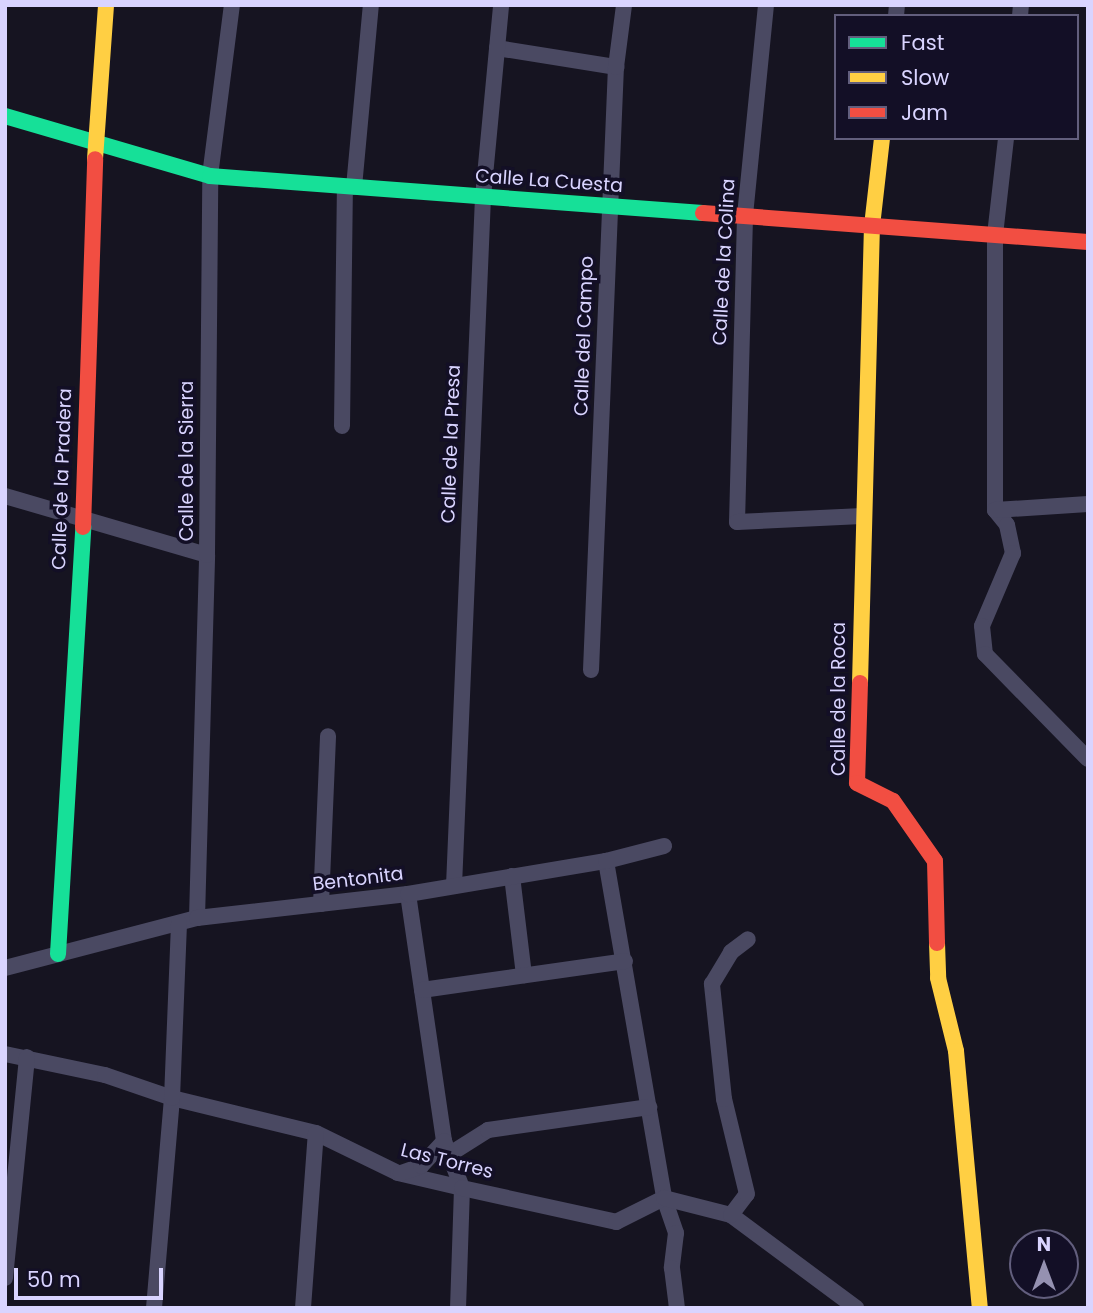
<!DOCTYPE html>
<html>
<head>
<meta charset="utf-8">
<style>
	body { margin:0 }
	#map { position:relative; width:1093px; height:1313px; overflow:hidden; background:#161421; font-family:Poppins,sans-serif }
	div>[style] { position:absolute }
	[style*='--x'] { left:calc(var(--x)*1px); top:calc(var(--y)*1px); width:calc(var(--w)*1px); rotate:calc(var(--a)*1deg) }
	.street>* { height:16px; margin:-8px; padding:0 8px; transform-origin:8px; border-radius:8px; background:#4a4962 }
	.fast>* { height:16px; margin:-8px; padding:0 8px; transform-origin:8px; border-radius:8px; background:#16e098 }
	.slow>* { height:16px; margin:-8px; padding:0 8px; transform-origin:8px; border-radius:8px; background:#ffcf43 }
	.jam>* { height:16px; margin:-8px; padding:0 8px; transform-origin:8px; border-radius:8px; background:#f24e42 }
	span { translate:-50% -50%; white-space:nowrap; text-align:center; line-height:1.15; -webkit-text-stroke:7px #130f26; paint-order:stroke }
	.street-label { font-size:19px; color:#d9d4ff }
	.frame { position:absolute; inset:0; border:7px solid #d9d4ff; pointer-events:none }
	.legend { position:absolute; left:834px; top:14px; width:245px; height:126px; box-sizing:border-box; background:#130f26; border:2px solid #625e7d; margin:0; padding:9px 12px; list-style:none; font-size:21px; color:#d9d4ff }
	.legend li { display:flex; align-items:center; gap:14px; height:35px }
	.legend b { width:35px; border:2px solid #625e7d }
	.north { position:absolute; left:1009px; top:1229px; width:70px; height:70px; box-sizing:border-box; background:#130f26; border:2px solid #625e7d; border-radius:50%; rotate:0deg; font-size:19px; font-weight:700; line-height:28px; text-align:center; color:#d9d4ff }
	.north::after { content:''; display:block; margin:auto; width:24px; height:32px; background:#9591b1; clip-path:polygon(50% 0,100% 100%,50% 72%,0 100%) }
	.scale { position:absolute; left:14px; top:1268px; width:149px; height:32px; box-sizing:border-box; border:4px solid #d9d4ff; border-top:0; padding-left:9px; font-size:21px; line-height:24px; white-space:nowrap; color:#d9d4ff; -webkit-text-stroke:5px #130f26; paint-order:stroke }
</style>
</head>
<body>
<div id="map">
	<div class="street">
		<i style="--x:766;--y:5;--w:213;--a:95.7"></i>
		<i style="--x:745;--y:217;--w:305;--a:91.5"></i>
		<i style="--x:737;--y:522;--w:125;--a:-2.7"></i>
		<i style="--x:896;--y:16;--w:11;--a:-85"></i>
		<i style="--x:1020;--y:16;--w:11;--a:-85"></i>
		<i style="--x:497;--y:48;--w:121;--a:9.1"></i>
		<i style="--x:354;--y:187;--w:183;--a:-84.7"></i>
		<i style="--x:342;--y:426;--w:239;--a:-89.3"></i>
		<i style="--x:5;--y:496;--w:210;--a:16.3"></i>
		<i style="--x:995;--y:510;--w:275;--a:-90"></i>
		<i style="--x:995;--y:235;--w:98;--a:-83.5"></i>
		<i style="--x:995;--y:510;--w:19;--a:51"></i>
		<i style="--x:1007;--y:525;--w:29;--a:78"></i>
		<i style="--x:1013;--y:553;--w:79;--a:113"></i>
		<i style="--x:982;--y:626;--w:28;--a:84"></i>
		<i style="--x:985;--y:654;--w:147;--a:45.6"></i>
		<i style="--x:995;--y:510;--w:93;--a:-3.7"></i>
		<i style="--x:591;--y:670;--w:604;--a:-87.63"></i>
		<i style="--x:616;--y:67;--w:63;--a:-82.6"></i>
		<i style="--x:606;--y:861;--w:342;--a:80.2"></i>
		<i style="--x:664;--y:1198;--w:37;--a:71"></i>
		<i style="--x:676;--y:1233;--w:35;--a:97"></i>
		<i style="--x:672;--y:1268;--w:40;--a:82.9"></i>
		<i style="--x:512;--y:876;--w:100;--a:83.1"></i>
		<i style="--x:454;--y:886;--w:690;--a:-87.59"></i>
		<i style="--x:483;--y:197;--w:193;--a:-84.6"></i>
		<i style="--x:408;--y:894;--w:250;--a:81.7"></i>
		<i style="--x:444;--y:1141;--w:50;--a:69"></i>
		<i style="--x:462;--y:1188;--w:120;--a:91.9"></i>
		<i style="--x:321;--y:904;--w:168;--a:-87.6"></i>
		<i style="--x:197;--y:918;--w:363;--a:-88.4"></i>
		<i style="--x:207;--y:555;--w:379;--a:-89.5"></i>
		<i style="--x:210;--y:176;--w:172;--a:-82.7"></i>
		<i style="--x:5;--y:968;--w:198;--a:-14.6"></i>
		<i style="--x:197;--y:918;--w:212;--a:-6.5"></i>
		<i style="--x:408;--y:894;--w:201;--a:-9.5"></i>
		<i style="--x:606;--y:861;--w:60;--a:-14.5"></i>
		<i style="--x:422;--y:990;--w:205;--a:-8.1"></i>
		<i style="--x:5;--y:1054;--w:102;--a:11.9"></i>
		<i style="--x:105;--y:1075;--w:71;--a:18.9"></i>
		<i style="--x:172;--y:1098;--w:148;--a:13.7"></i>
		<i style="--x:316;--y:1133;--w:91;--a:26"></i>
		<i style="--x:398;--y:1173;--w:66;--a:13.2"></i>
		<i style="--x:462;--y:1188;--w:158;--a:12.4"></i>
		<i style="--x:616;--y:1222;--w:54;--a:-26.6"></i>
		<i style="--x:664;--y:1198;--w:69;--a:14.2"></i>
		<i style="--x:731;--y:1215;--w:156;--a:36.6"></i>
		<i style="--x:450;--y:1154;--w:45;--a:-32.3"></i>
		<i style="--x:488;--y:1130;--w:163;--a:-8.1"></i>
		<i style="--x:401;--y:1173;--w:21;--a:-19"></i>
		<i style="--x:421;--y:1166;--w:34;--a:-47"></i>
		<i style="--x:731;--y:1215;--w:26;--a:-53"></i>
		<i style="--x:747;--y:1194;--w:98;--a:-103.6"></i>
		<i style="--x:724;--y:1099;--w:116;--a:-96"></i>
		<i style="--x:712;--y:984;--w:37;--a:-59"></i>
		<i style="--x:731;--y:952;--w:21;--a:-37"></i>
		<i style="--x:5;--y:1278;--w:222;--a:-84.3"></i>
		<i style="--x:154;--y:1308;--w:211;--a:-85.1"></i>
		<i style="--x:172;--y:1098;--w:175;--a:-87.7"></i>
		<i style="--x:303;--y:1308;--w:175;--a:-85.8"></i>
	</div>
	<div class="fast">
		<i style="--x:5;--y:116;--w:214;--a:16.3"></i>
		<i style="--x:210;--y:176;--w:494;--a:4.3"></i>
		<i style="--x:58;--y:954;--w:428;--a:-86.6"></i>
	</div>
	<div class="slow">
		<i style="--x:95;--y:159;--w:154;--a:-85.9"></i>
		<i style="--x:860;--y:683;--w:457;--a:-88.5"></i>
		<i style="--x:872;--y:226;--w:89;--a:-83.5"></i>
		<i style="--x:937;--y:943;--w:35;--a:88"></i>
		<i style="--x:938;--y:978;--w:75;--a:76.1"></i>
		<i style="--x:956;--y:1051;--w:258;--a:84.7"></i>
	</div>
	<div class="jam">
		<i style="--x:703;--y:213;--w:386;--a:4.3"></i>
		<i style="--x:83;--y:527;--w:368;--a:-88.1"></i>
		<i style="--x:860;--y:683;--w:100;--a:91.7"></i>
		<i style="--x:857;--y:783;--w:40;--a:26.6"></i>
		<i style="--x:893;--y:801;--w:73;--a:55"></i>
		<i style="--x:935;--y:861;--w:82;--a:88.6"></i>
	</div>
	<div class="street-label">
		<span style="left:549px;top:181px;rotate:4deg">Calle La Cuesta</span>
		<span style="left:724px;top:262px;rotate:-87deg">Calle de la Colina</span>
		<span style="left:584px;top:336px;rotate:-88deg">Calle del Campo</span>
		<span style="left:451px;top:444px;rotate:-88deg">Calle de la Presa</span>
		<span style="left:187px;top:461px;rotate:-90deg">Calle de la Sierra</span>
		<span style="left:62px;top:479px;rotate:-88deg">Calle de la Pradera</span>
		<span style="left:839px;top:699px;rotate:-90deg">Calle de la Roca</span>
		<span style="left:358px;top:879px;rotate:-7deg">Bentonita</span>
		<span style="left:447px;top:1161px;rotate:14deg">Las Torres</span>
	</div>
	<div class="frame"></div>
	<ul class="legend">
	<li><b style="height:9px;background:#16e098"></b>Fast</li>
	<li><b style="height:9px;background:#ffcf43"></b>Slow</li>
	<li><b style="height:9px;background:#f24e42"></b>Jam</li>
	</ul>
	<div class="north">N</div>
	<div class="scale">50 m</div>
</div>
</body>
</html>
